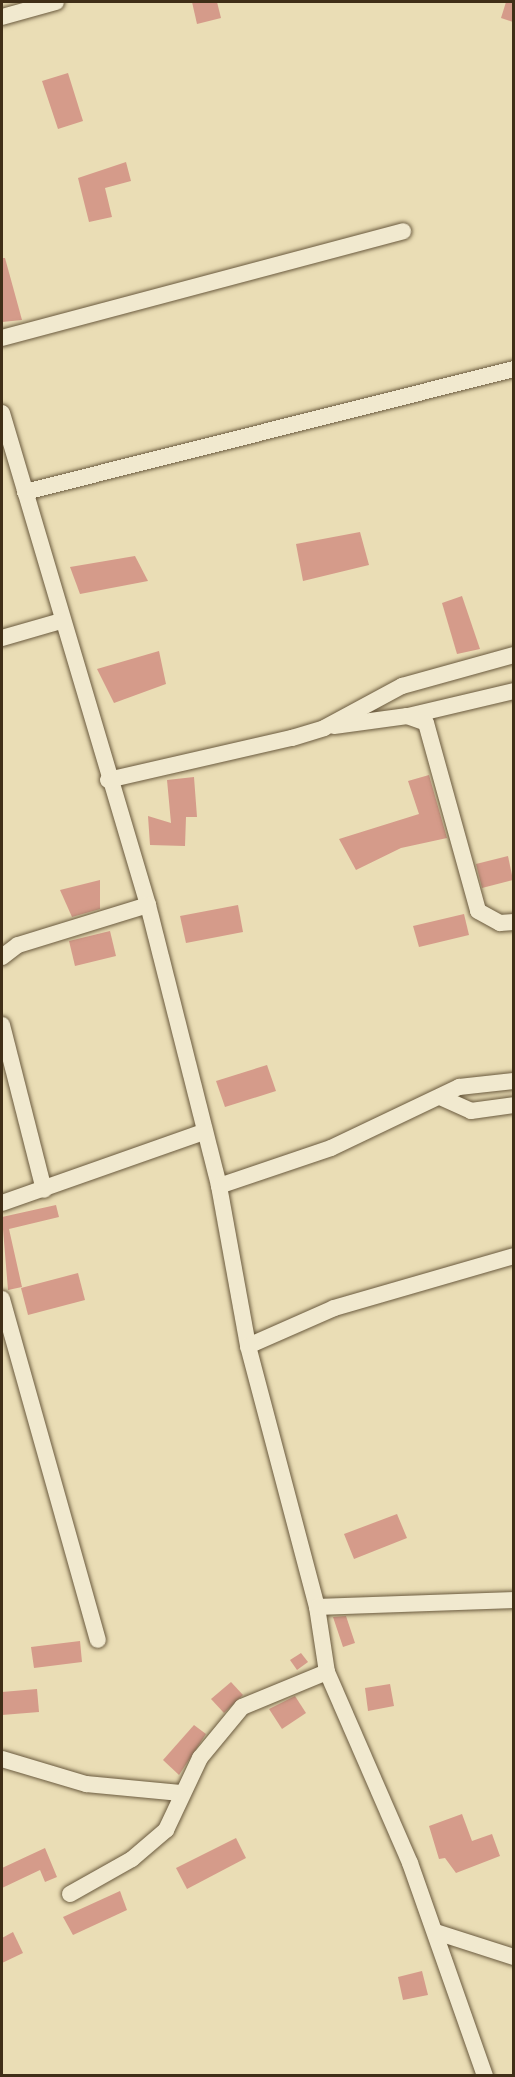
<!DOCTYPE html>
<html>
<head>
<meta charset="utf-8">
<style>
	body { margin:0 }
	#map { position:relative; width:515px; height:2077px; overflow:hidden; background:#eaddb5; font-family:"IM FELL Great Primer",serif }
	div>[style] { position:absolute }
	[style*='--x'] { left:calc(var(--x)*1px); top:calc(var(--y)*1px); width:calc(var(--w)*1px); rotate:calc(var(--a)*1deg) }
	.building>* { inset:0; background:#d59b8a }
	.roads { filter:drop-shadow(0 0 2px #6a5a3e) drop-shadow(0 0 2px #6a5a3e) }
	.minor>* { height:16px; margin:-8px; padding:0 8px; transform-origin:8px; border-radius:8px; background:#f1e9cf }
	span { translate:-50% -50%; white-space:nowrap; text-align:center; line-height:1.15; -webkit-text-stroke:4.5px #f1e9cf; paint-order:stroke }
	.frame { position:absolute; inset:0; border:3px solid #402e17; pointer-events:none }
</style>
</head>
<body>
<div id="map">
	<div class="building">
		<i style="clip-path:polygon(192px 2px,217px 2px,221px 18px,197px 24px)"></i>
		<i style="clip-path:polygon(506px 2px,513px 2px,513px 22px,501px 18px)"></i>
		<i style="clip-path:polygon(68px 73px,83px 121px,58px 129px,42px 81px)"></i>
		<i style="clip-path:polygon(126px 162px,131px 181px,105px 188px,112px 217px,89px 222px,78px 178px)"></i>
		<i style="clip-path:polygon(2px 258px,5px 258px,22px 320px,2px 322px)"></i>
		<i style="clip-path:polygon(360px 532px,369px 565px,303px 581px,296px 544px)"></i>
		<i style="clip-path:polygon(135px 556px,148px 581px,80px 594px,70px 567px)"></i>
		<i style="clip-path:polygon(462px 596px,480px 649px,457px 654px,442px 603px)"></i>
		<i style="clip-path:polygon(159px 651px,166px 684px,114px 703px,97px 669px)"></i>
		<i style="clip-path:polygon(429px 775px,447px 838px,401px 848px,356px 870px,339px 839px,419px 814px,408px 781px)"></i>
		<i style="clip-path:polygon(194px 777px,197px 817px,186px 817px,185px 846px,150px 845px,148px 816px,171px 823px,167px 780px)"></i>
		<i style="clip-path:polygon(508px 856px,513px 880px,482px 888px,476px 864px)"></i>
		<i style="clip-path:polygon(100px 880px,100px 909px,72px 917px,60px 890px)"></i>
		<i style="clip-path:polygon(238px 905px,243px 932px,186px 943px,180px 916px)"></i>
		<i style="clip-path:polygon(464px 914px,469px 935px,419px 947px,413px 926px)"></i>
		<i style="clip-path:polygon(110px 931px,116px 956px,75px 966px,69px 941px)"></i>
		<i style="clip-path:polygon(267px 1065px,276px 1091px,225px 1107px,216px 1081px)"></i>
		<i style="clip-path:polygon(56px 1205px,59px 1217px,9px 1229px,22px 1287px,8px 1290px,2px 1217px)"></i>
		<i style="clip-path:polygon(78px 1273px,85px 1300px,28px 1315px,21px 1288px)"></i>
		<i style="clip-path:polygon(397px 1514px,407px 1538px,354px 1559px,344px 1534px)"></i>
		<i style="clip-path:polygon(346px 1616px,355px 1643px,343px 1647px,333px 1617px)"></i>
		<i style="clip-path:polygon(80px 1641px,82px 1662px,34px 1668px,31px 1647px)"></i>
		<i style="clip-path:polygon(301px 1653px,308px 1662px,297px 1670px,290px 1660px)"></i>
		<i style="clip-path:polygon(231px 1682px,243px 1695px,224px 1713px,211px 1699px)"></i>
		<i style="clip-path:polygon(390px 1684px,394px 1706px,368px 1711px,365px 1688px)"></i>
		<i style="clip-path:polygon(37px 1689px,39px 1712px,2px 1715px,2px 1692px)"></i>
		<i style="clip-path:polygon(295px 1696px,306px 1713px,282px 1729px,269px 1709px)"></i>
		<i style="clip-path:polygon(194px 1725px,206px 1734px,179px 1775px,163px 1760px)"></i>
		<i style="clip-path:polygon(462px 1814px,472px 1841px,492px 1834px,500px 1856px,456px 1873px,445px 1858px,439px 1859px,429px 1826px)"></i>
		<i style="clip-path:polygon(236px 1838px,246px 1858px,187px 1889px,176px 1868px)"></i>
		<i style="clip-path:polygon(45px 1848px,57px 1877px,45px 1882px,40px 1870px,2px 1888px,2px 1868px)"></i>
		<i style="clip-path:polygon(120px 1891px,127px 1910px,73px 1935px,63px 1917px)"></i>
		<i style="clip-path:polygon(13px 1932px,23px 1953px,2px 1963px,2px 1938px)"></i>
		<i style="clip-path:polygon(422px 1971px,428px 1995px,403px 2000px,398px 1977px)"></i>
	</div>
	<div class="roads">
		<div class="minor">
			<i style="--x:2;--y:17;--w:56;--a:-15.5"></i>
			<i style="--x:2;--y:338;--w:415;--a:-14.9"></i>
			<i style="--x:2;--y:413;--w:513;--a:73.47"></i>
			<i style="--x:148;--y:905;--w:290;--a:75.8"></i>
			<i style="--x:219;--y:1186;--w:163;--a:79.7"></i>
			<i style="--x:248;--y:1346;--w:270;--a:75.2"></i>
			<i style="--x:317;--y:1607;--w:66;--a:81.3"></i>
			<i style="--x:327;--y:1672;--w:208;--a:66.5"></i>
			<i style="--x:410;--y:1863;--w:226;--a:70.6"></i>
			<i style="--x:25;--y:492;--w:504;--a:-14.12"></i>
			<i style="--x:2;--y:638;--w:61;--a:-16.1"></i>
			<i style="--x:408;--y:716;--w:109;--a:-13.3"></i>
			<i style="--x:334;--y:726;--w:74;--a:-7.8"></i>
			<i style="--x:407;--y:716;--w:20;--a:20"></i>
			<i style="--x:426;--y:723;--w:195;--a:74.5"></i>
			<i style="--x:478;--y:911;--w:25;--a:29"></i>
			<i style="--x:500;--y:923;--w:14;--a:-4"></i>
			<i style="--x:108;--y:780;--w:189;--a:-12.9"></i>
			<i style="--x:292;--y:738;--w:34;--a:-17"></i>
			<i style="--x:324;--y:728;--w:89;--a:-28.3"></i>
			<i style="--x:402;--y:686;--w:116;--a:-15.5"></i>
			<i style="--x:2;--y:957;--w:20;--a:-37"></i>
			<i style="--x:18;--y:945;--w:136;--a:-17.1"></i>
			<i style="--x:2;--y:1025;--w:170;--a:75.7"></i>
			<i style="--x:440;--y:1097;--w:34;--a:24"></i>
			<i style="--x:471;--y:1111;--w:43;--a:-7.9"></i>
			<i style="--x:219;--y:1186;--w:118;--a:-18.7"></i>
			<i style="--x:331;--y:1148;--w:142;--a:-25.5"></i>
			<i style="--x:459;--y:1087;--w:55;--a:-6.2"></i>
			<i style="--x:2;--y:1203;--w:214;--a:-19.4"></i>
			<i style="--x:2;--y:1299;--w:354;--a:74.3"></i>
			<i style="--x:248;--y:1346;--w:94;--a:-23.8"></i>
			<i style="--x:334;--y:1308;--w:187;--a:-16.1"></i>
			<i style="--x:317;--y:1607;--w:197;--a:-2"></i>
			<i style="--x:2;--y:1759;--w:88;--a:16.6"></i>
			<i style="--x:86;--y:1784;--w:95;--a:5.4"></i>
			<i style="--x:70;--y:1894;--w:71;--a:-29.4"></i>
			<i style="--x:132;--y:1859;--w:45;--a:-40.5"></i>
			<i style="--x:166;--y:1830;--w:80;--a:-64.7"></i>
			<i style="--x:200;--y:1758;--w:66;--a:-50.5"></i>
			<i style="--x:242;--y:1707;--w:92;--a:-22.4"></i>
			<i style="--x:436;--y:1932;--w:82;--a:17.8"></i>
		</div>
	</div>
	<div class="frame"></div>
</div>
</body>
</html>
